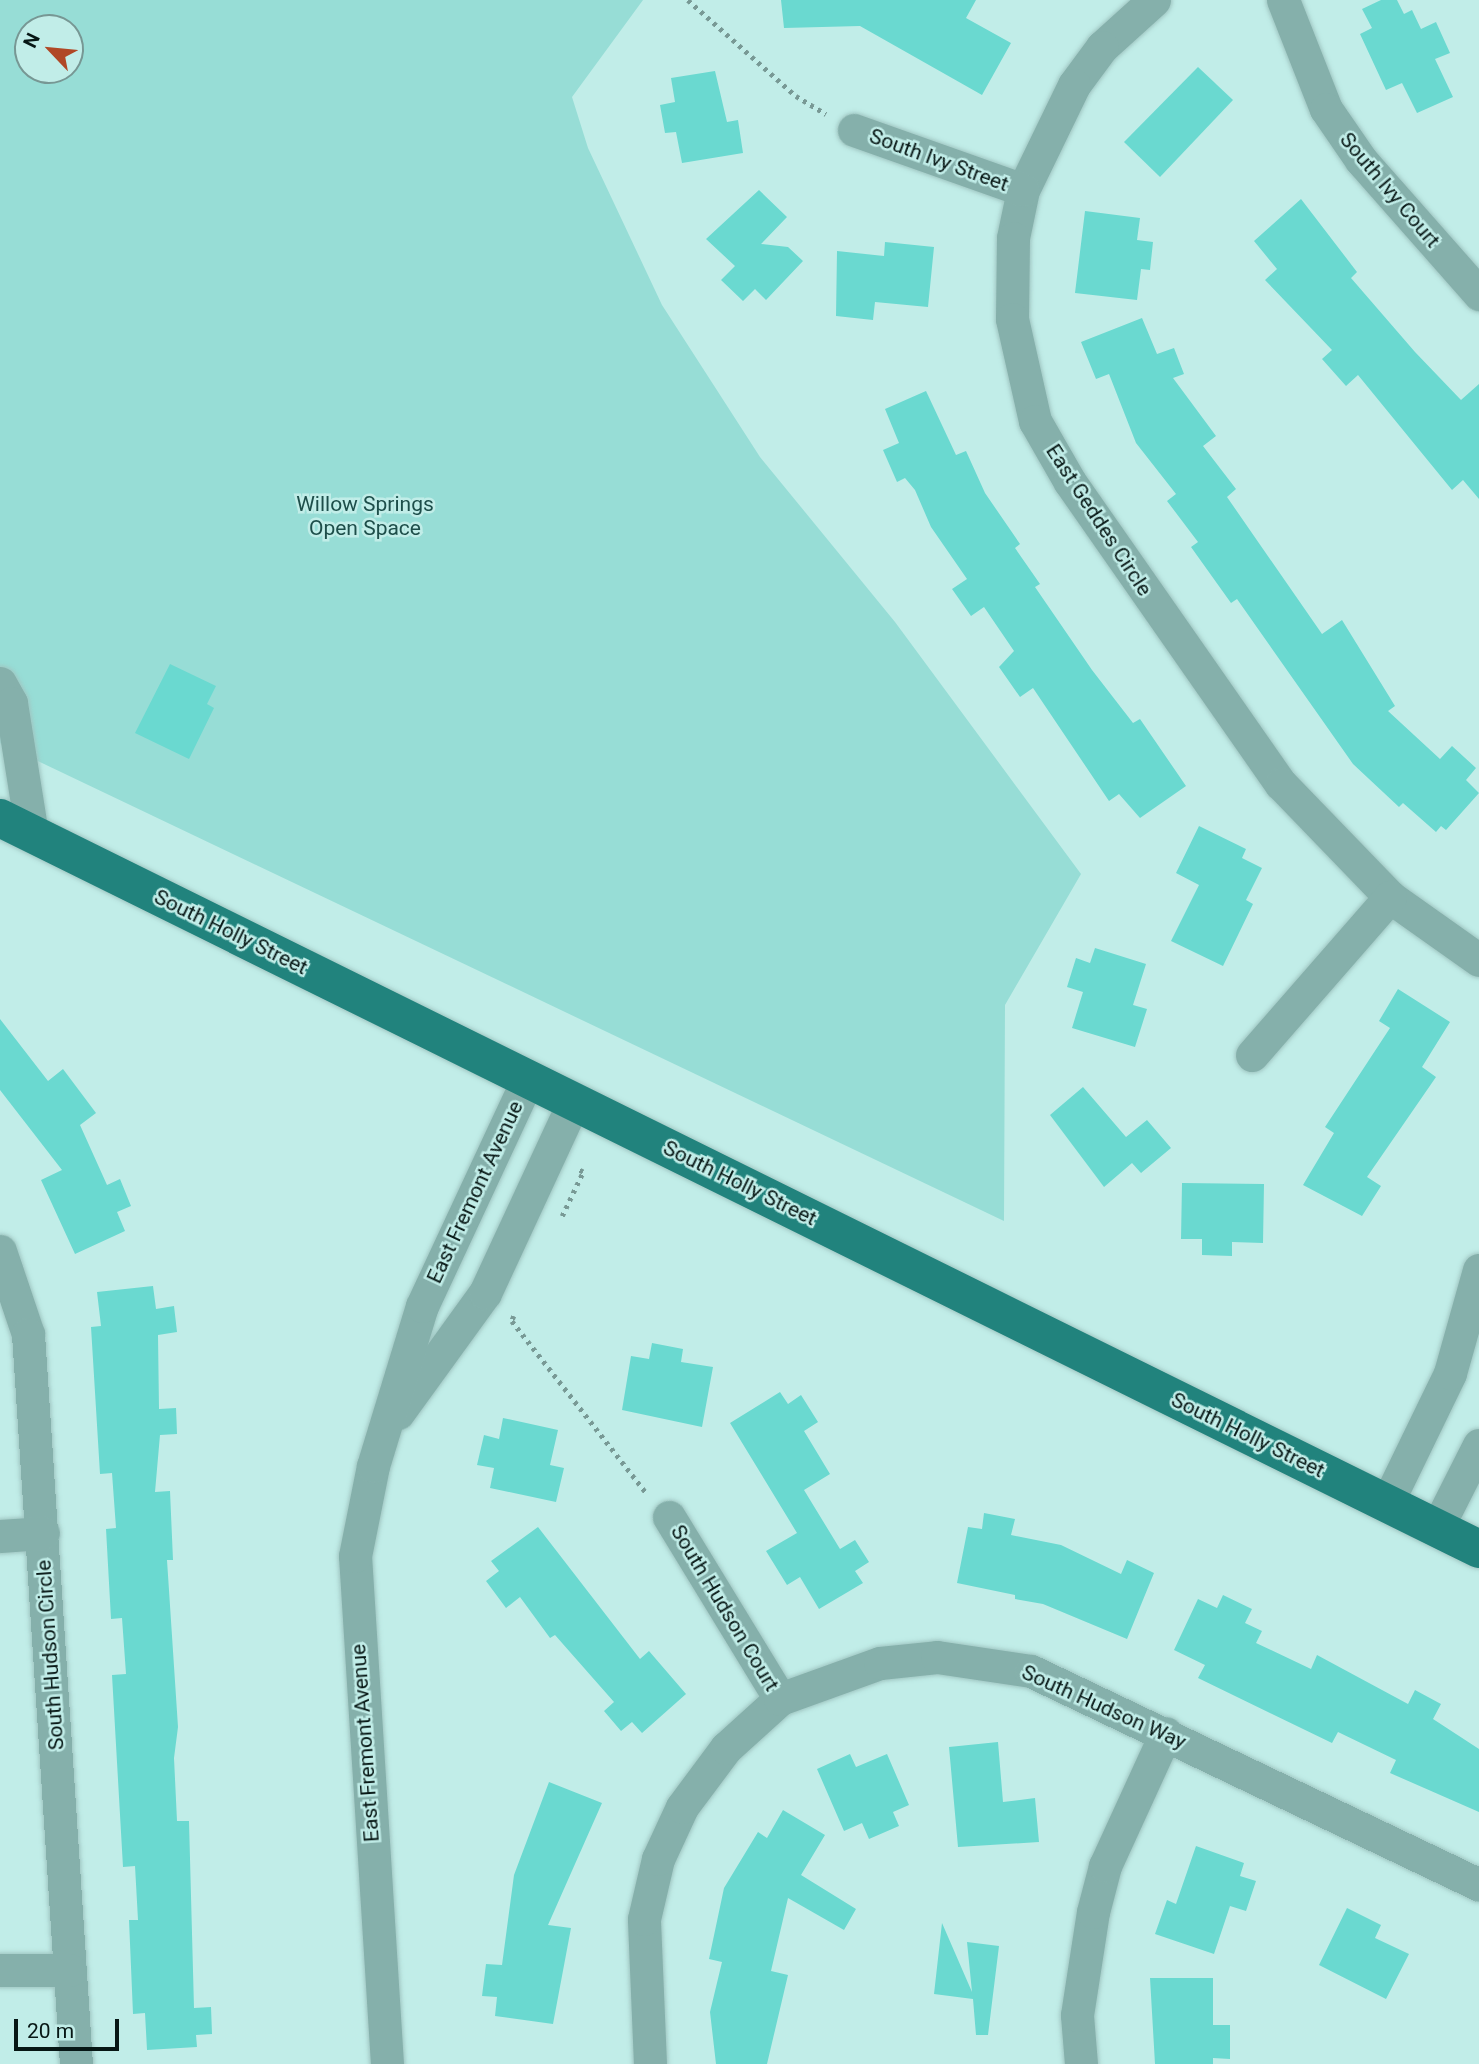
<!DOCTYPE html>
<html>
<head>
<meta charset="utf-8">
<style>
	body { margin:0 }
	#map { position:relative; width:1479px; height:2064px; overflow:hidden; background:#c1ede8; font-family:Roboto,sans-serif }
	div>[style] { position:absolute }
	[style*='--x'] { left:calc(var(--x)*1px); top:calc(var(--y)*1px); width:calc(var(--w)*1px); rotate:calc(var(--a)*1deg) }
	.green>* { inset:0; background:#97ddd6 }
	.building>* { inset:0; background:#6ad9d0 }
	.path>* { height:4.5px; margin-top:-2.25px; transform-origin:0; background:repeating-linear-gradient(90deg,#789995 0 3.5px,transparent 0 8.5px) }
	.roads { filter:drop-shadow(0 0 2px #a0c6c2) drop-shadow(0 0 2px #a0c6c2) }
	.minor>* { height:33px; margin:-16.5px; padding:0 16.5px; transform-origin:16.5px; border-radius:16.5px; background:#85b0ab }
	.major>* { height:38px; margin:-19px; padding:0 19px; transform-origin:19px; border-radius:19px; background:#21837d }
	span { translate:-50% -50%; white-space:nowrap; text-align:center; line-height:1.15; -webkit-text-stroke:5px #c1ede8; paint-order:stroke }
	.street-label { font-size:21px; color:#071715 }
	.park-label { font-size:21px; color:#1d4e4a }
	.north { position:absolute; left:14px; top:14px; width:70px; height:70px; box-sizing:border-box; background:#c1ede8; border:2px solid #779794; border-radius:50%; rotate:296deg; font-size:19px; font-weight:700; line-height:28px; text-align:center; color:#071715 }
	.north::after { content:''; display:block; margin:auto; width:24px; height:32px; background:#b04826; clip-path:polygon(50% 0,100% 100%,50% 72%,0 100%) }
	.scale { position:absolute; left:14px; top:2019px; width:105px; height:32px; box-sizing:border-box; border:4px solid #071715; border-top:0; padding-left:9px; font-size:21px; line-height:24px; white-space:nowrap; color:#071715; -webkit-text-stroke:5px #c1ede8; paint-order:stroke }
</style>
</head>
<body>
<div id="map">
	<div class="green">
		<i style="clip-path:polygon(evenodd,0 0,643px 0,572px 97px,588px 148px,662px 305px,760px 457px,895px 622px,1081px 874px,1005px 1005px,1004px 1221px,0 743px,0 0,28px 28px,70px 28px,70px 70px,28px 70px,28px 28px)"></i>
	</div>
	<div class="building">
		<i style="clip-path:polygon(781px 0,976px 0,966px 18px,1011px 43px,982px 95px,860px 26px,784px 28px)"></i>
		<i style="clip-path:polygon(1381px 0,1397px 0,1404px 14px,1412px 10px,1421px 29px,1436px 22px,1450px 53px,1435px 59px,1453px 97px,1417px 113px,1402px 83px,1386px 90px,1360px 34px,1372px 28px,1362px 9px)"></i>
		<i style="clip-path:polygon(1198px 67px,1233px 100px,1160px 177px,1124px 142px)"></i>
		<i style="clip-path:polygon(715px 71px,727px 122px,738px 120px,743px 153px,682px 163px,676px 132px,665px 133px,660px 105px,675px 102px,671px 78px)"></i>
		<i style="clip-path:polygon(759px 190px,787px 217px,761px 244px,788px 247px,803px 261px,766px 300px,755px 289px,743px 301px,721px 280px,735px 266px,706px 239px)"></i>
		<i style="clip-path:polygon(1301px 199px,1357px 272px,1351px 278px,1415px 352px,1461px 400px,1479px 384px,1479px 499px,1463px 480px,1452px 490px,1358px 375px,1346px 386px,1322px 359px,1332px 350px,1265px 280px,1277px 269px,1254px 241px)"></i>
		<i style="clip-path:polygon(1085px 211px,1140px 218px,1137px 240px,1153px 242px,1150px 270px,1141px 269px,1137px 300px,1075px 293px)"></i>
		<i style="clip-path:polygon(885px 242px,934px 247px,928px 307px,875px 302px,873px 320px,836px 316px,837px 251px,884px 256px)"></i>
		<i style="clip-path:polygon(1142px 318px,1157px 354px,1174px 348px,1184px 374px,1173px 378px,1216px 436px,1203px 446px,1236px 489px,1227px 497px,1322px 634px,1342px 620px,1395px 706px,1388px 711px,1440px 759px,1452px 746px,1476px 768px,1466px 780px,1479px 793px,1446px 830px,1441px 826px,1436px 832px,1403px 803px,1399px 807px,1353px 764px,1237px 599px,1231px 603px,1191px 547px,1198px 542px,1167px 501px,1176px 494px,1136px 443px,1109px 374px,1096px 379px,1081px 342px)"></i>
		<i style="clip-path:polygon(926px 391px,956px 455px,966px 451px,985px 493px,1020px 544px,1015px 548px,1040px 584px,1035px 587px,1092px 670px,1133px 723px,1140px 719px,1186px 786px,1140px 818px,1119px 794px,1109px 801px,1033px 688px,1020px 697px,999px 667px,1014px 651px,984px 607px,971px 616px,952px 589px,967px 579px,931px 527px,915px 490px,905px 478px,897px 482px,883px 450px,899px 443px,885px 409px)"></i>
		<i style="clip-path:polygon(170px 664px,216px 686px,207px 704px,214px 708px,189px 759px,135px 733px)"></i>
		<i style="clip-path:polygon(1199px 826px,1246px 849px,1242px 858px,1262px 868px,1246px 900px,1253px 904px,1223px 966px,1171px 941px,1199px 885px,1176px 873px)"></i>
		<i style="clip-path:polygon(1095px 948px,1146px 964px,1133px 1005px,1147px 1009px,1135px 1047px,1072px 1028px,1083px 992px,1067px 987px,1076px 958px,1090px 963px)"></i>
		<i style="clip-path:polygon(1398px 989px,1450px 1022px,1422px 1067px,1436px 1077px,1367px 1177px,1381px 1186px,1362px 1216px,1303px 1185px,1334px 1133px,1325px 1127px,1390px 1028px,1379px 1021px)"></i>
		<i style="clip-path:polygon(0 1019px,48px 1081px,63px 1069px,96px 1113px,80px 1125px,107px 1185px,120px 1179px,131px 1206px,117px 1212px,125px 1231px,75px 1254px,41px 1180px,62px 1170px,0 1090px)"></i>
		<i style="clip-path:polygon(1083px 1087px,1126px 1137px,1147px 1120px,1171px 1148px,1141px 1173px,1132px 1163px,1104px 1187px,1050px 1115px)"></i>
		<i style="clip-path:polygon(1182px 1183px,1264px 1184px,1263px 1243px,1232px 1242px,1232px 1256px,1202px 1255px,1202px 1239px,1181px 1239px)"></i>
		<i style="clip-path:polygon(153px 1286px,156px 1309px,174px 1306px,177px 1332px,158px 1335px,159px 1409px,176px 1408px,177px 1434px,160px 1435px,155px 1492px,170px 1491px,173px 1560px,167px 1560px,178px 1727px,174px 1758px,177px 1821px,189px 1821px,194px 2008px,211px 2007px,212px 2034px,196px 2035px,197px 2047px,147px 2050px,145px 2013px,133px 2014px,129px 1920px,138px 1920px,135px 1866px,123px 1867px,112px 1675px,126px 1674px,122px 1618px,111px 1619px,106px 1529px,116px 1528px,112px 1473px,100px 1474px,91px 1327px,101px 1326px,97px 1292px)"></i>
		<i style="clip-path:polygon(652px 1343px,683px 1349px,681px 1362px,713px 1367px,702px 1427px,622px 1410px,631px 1356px,649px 1359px)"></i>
		<i style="clip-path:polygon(780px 1392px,788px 1404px,801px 1395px,818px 1422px,804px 1431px,830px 1474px,804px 1490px,840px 1549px,855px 1540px,869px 1562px,855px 1571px,863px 1583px,819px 1609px,800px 1577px,787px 1585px,766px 1551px,797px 1533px,730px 1423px)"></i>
		<i style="clip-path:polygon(503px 1418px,558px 1430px,550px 1465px,564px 1468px,556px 1502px,490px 1488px,494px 1468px,477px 1465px,484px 1435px,499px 1439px)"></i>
		<i style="clip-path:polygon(984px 1513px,1015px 1519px,1011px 1535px,1061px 1545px,1121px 1574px,1127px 1560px,1154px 1573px,1127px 1639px,1043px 1604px,1015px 1599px,1015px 1595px,957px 1583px,968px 1527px,982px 1529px)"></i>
		<i style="clip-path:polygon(538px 1527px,640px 1659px,649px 1651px,686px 1694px,642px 1733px,632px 1722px,621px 1731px,604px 1711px,614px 1702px,555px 1635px,550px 1638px,520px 1597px,506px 1608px,486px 1581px,499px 1571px,491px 1561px)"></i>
		<i style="clip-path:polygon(1223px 1595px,1252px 1609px,1245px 1623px,1262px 1631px,1256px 1643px,1311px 1669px,1317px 1655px,1408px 1704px,1415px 1690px,1441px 1704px,1433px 1719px,1479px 1749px,1479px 1812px,1390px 1773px,1396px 1760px,1338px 1732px,1332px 1743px,1198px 1678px,1205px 1665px,1174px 1650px,1198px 1599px,1217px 1608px)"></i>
		<i style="clip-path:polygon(998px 1742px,1003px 1802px,1035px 1798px,1039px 1842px,958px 1847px,949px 1747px)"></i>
		<i style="clip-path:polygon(850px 1754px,856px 1767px,887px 1754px,909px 1805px,893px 1812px,899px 1826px,869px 1839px,862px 1823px,844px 1831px,817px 1769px)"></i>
		<i style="clip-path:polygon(549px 1782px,602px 1803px,548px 1925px,571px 1928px,553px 2024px,495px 2016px,497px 1997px,482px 1996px,486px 1964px,502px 1965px,514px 1875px)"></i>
		<i style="clip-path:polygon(783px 1810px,825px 1835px,801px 1875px,856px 1909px,844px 1930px,788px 1898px,771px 1971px,788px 1975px,767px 2064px,716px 2064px,710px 2012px,722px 1962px,709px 1959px,724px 1888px,758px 1832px,767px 1838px)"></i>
		<i style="clip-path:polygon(1196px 1846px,1244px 1863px,1240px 1876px,1256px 1881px,1246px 1911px,1230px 1906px,1214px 1954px,1155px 1934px,1167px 1900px,1176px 1904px)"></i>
		<i style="clip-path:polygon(1347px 1908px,1381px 1925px,1375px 1938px,1409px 1954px,1386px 1999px,1319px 1965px)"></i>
		<i style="clip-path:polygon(942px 1923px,972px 1992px,967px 1942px,999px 1946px,988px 2035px,976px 2035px,973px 1999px,934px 1994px)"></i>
		<i style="clip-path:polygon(1150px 1978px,1213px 1978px,1213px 2025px,1230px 2025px,1230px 2059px,1213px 2058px,1213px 2064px,1155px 2064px)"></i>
	</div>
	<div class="path">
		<i style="--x:688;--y:0;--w:144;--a:41.6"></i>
		<i style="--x:796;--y:96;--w:35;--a:31"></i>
		<i style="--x:562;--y:1216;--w:49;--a:-64.5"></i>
		<i style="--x:583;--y:1172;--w:4;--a:-153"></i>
		<i style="--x:514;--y:1316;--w:5;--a:112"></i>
		<i style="--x:512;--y:1321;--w:219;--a:52"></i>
	</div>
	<div class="roads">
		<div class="minor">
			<i style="--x:1154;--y:0;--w:70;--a:137.9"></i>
			<i style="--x:1102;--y:47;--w:47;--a:126.4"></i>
			<i style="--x:1074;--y:85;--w:117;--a:115.9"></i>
			<i style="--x:1023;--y:190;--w:49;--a:101.8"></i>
			<i style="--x:1013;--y:238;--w:81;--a:90.7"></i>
			<i style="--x:1012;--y:319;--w:105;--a:77.3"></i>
			<i style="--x:1035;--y:421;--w:70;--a:60.2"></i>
			<i style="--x:1070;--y:482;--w:368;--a:55.1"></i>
			<i style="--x:1281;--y:784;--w:157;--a:46"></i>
			<i style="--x:1390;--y:897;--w:109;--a:35.3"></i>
			<i style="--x:1283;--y:0;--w:117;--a:68.5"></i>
			<i style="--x:1326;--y:109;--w:62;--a:55.5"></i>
			<i style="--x:1361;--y:160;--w:179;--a:48.6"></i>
			<i style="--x:854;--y:130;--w:179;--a:19.5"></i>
			<i style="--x:0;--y:683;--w:23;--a:61"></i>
			<i style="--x:11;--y:703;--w:133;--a:80.9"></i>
			<i style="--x:1252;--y:1055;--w:210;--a:-48.9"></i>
			<i style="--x:0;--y:1251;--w:88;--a:71.4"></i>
			<i style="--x:28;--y:1334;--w:732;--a:86.24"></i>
			<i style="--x:398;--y:1413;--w:148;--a:-54.1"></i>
			<i style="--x:485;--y:1293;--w:212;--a:-65.1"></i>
			<i style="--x:1387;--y:1503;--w:144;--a:-64.1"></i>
			<i style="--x:1450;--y:1373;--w:107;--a:-74.3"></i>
			<i style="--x:669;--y:1517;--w:213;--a:58.6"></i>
			<i style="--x:1437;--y:1528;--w:93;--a:-63.2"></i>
			<i style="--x:0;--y:1536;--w:43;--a:-4"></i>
			<i style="--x:0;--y:1970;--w:70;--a:0"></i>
			<i style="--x:387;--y:2064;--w:509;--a:-93.6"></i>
			<i style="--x:355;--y:1556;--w:92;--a:-78.7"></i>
			<i style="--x:373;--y:1466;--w:167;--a:-73"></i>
			<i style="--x:422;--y:1306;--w:251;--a:-65"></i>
			<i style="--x:650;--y:2064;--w:145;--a:-92.4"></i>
			<i style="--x:644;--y:1919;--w:62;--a:-76.9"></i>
			<i style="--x:658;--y:1859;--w:57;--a:-65.2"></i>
			<i style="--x:682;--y:1807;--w:74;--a:-53.3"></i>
			<i style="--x:726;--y:1748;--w:73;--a:-42.2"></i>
			<i style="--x:780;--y:1699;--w:106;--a:-19.8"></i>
			<i style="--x:880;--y:1663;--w:57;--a:-6"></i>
			<i style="--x:937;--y:1657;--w:95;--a:8.5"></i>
			<i style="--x:1031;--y:1671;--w:496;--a:25.5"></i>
			<i style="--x:1081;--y:2064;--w:49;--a:-94.7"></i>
			<i style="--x:1077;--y:2015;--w:104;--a:-81.2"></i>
			<i style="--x:1093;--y:1912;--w:48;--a:-75.4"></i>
			<i style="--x:1105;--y:1866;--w:146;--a:-65.4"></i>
		</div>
		<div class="major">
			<i style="--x:0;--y:818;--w:1650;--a:26.3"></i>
		</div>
	</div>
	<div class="street-label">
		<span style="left:939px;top:160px;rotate:20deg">South Ivy Street</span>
		<span style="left:1390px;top:190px;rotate:50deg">South Ivy Court</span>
		<span style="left:1099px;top:520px;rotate:57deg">East Geddes Circle</span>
		<span style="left:231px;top:932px;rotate:26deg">South Holly Street</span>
		<span style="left:740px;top:1183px;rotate:26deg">South Holly Street</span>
		<span style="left:475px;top:1192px;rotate:-65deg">East Fremont Avenue</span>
		<span style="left:1248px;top:1435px;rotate:26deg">South Holly Street</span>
		<span style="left:725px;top:1608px;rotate:59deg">South Hudson Court</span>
		<span style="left:50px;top:1655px;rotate:-94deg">South Hudson Circle</span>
		<span style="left:1104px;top:1707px;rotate:24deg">South Hudson Way</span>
		<span style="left:365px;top:1743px;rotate:-94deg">East Fremont Avenue</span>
	</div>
	<div class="park-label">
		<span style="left:365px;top:516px">Willow Springs<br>Open Space</span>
	</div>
	<div class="north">N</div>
	<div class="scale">20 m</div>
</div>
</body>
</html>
